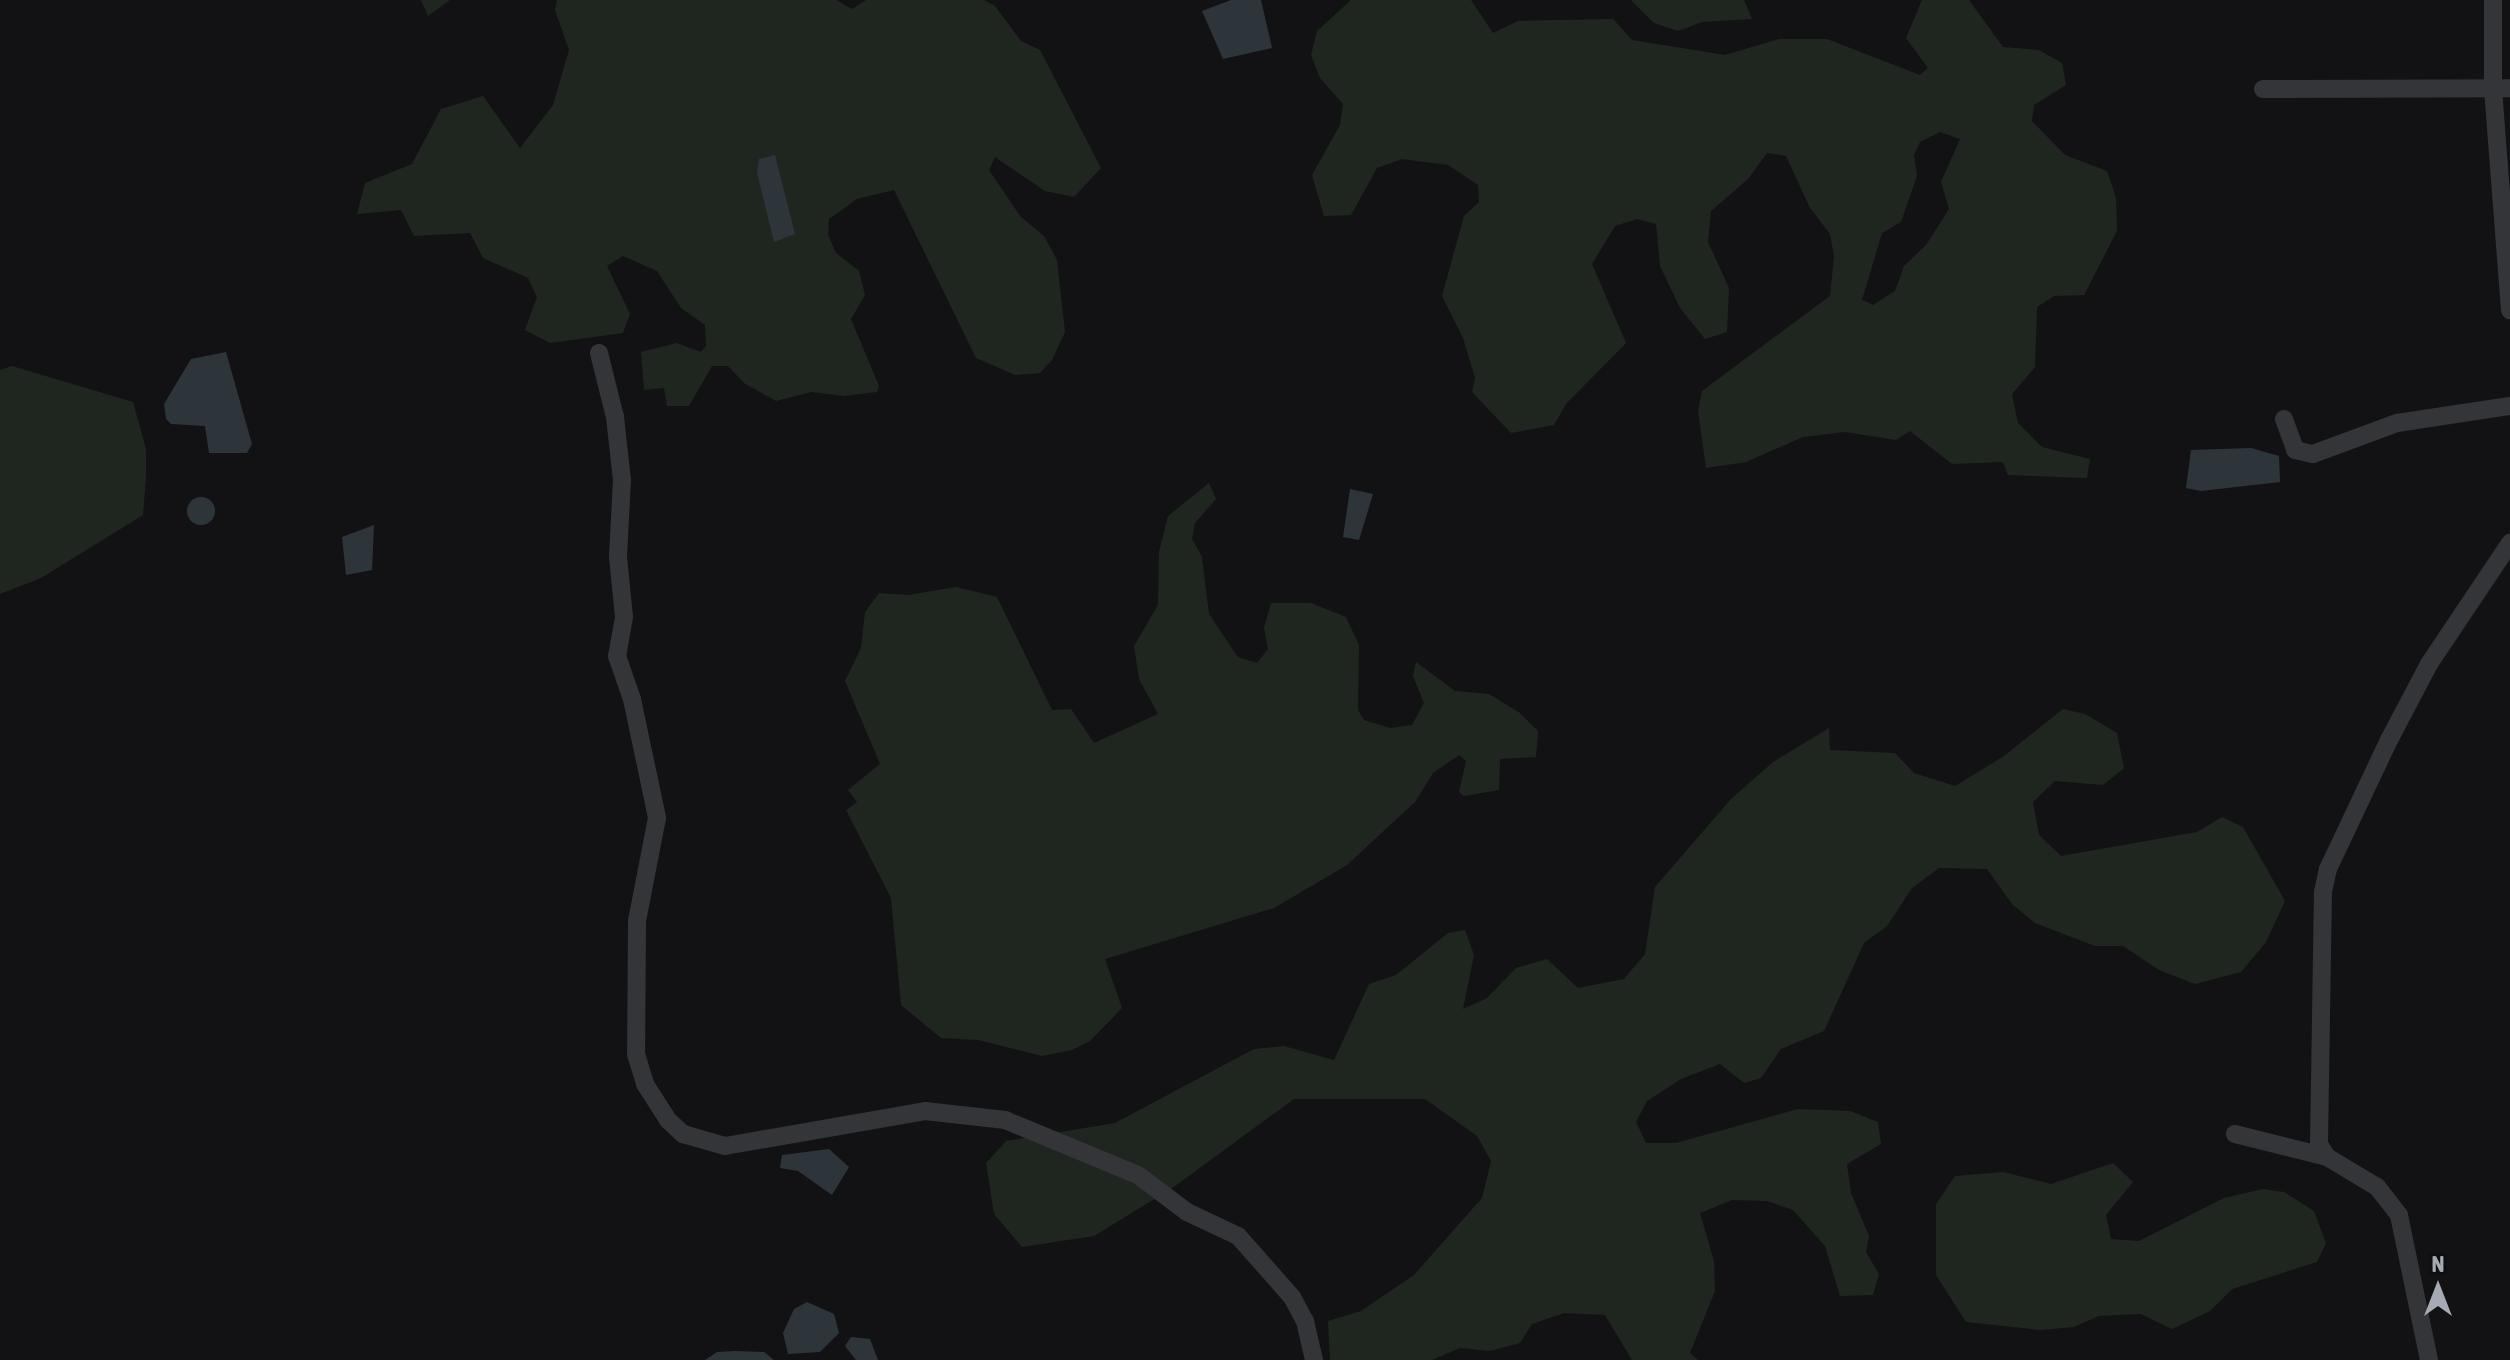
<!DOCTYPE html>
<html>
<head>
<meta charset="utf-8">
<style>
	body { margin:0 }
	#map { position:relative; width:2510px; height:1360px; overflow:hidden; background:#121214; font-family:"Asap Condensed",sans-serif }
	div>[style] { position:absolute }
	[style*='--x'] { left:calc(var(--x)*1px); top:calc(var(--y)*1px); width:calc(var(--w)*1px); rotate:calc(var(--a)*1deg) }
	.green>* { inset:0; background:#1f2620 }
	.water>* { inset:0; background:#2d353b }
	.round { border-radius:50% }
	.minor>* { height:18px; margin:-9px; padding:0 9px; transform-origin:9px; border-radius:9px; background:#343538 }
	span { translate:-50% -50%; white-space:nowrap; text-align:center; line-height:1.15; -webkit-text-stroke:6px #0d0e0f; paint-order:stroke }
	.north { position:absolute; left:2398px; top:1248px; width:80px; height:80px; -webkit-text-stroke:6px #0d0e0f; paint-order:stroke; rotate:0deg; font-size:22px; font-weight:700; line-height:32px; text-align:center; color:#a5aab3 }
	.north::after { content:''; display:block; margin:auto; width:28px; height:36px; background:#a5aab3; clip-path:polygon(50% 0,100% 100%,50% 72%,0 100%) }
</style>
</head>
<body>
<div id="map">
	<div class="green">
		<i style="clip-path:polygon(421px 0,450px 0,428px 16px)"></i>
		<i style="clip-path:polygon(557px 0,836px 0,852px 9px,866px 0,984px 0,995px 6px,1021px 41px,1040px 50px,1101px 168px,1074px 197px,1045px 191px,995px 157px,989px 170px,1020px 216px,1044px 236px,1057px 260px,1065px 332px,1052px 360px,1040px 373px,1015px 375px,976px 358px,894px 190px,857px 199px,829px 219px,828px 235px,836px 253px,859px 271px,865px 295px,851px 319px,879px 386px,877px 392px,844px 396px,811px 392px,776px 401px,744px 383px,728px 366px,712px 366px,689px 406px,667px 406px,664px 388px,644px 390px,641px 352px,677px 343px,701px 352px,706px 346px,705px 325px,681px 308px,657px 271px,623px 256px,607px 266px,630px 314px,623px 333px,550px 343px,525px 330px,537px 297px,528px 278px,483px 258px,470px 233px,414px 236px,401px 210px,357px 214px,365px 183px,412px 164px,441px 109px,483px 96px,520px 148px,553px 105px,569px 50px,555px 10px)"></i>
		<i style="clip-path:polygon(evenodd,1351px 0,1471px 0,1493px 33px,1518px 21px,1613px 19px,1632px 40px,1725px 55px,1779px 39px,1827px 39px,1920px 75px,1928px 68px,1906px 38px,1922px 0,1969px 0,2003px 47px,2039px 50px,2062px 63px,2066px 85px,2034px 105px,2032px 121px,2065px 155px,2107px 171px,2116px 198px,2117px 231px,2084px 295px,2054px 296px,2037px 307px,2035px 367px,2012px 394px,2018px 423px,2042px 447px,2090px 459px,2087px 478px,2008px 475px,2003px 462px,1952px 464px,1910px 431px,1896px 440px,1845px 432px,1803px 437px,1746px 462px,1706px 468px,1698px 411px,1702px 391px,1830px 296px,1834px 256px,1830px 234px,1810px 208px,1786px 156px,1767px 153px,1748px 179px,1711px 211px,1708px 242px,1729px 288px,1727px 332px,1705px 339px,1680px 308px,1660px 266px,1656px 224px,1637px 219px,1615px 226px,1592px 264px,1626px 343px,1566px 404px,1554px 425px,1511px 433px,1472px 392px,1475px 378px,1463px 338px,1442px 296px,1464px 216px,1479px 202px,1478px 185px,1448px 165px,1402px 159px,1377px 168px,1351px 215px,1324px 216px,1312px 175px,1340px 125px,1343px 104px,1320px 78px,1311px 55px,1317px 31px,1351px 0,1940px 132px,1960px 139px,1941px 182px,1949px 209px,1926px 245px,1904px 266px,1895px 291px,1873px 305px,1862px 300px,1882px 233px,1901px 222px,1917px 176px,1914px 155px,1920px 142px,1940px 132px)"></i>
		<i style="clip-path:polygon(1631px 0,1744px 0,1752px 19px,1702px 22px,1678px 31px,1654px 23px)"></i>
		<i style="clip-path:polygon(12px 366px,133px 402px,146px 449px,146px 477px,143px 515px,41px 578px,0 594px,0 370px)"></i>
		<i style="clip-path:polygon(1209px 483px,1216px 499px,1195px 523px,1192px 539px,1202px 557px,1209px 614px,1238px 657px,1257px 663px,1268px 649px,1264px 628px,1271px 603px,1311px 603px,1346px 617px,1359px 645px,1358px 710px,1364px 720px,1390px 728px,1412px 725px,1424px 703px,1413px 676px,1416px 662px,1455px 691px,1489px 694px,1520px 713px,1538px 731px,1536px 757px,1500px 759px,1499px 790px,1464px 796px,1459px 792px,1466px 761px,1459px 755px,1433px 773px,1415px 802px,1347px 865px,1274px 908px,1105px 959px,1122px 1008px,1090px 1041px,1072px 1050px,1042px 1056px,978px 1040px,941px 1038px,901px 1005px,891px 898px,846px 810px,857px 802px,848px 790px,880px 764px,845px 681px,861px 648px,865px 612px,879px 593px,908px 595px,956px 587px,997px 597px,1052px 710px,1071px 709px,1094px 743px,1158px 714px,1139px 679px,1134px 646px,1158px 605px,1159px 552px,1168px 516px)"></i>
		<i style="clip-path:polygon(2063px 709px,2085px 714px,2117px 733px,2124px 768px,2103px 785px,2055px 781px,2033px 802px,2039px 835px,2061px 856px,2197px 832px,2222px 817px,2243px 827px,2285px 901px,2266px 942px,2241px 972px,2195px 984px,2159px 970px,2123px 946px,2095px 946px,2035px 923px,2012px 904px,1987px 869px,1939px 868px,1912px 888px,1887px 926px,1864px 943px,1824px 1031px,1781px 1049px,1761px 1078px,1744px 1083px,1720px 1064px,1681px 1079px,1647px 1101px,1636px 1122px,1646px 1143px,1676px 1143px,1798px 1109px,1850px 1111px,1878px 1122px,1881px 1144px,1847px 1164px,1851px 1193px,1869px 1236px,1866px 1252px,1879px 1274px,1873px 1295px,1840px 1296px,1825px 1246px,1793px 1210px,1767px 1201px,1732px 1200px,1700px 1213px,1714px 1261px,1715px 1291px,1690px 1353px,1698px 1360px,1632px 1360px,1605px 1315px,1564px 1313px,1532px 1324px,1520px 1343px,1490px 1351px,1460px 1348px,1432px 1360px,1330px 1360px,1328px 1321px,1361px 1311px,1414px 1275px,1482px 1198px,1491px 1161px,1477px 1136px,1425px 1099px,1294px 1099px,1171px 1189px,1094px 1236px,1022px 1247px,994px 1214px,986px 1163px,1006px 1141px,1115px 1123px,1254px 1049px,1284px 1046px,1334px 1060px,1369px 984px,1396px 975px,1448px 933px,1465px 930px,1474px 955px,1463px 1009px,1487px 998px,1516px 968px,1547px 959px,1578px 988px,1624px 979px,1645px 954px,1655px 887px,1731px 799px,1773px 762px,1829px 728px,1830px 750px,1895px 753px,1914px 773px,1955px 786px,2004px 756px)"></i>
		<i style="clip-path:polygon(2113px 1163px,2133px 1182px,2106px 1215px,2111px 1239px,2139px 1241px,2224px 1198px,2263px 1189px,2284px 1192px,2314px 1211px,2326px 1243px,2317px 1262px,2232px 1289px,2210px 1311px,2172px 1329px,2141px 1314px,2099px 1316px,2074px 1327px,2040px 1330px,1966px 1322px,1936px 1275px,1936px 1204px,1955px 1176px,2003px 1172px,2051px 1184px)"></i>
	</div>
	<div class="water">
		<i style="clip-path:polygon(1231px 0,1261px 0,1272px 48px,1223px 59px,1202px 11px)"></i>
		<i style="clip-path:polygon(775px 155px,795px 234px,774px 242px,757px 173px,759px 159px)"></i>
		<i style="clip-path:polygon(226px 352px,252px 444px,247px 453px,209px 453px,205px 426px,171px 424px,166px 419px,164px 404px,191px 359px)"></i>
		<i style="clip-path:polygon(2251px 448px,2279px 456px,2280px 482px,2201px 491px,2186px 488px,2191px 450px)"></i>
		<i style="clip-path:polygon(1350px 489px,1373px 494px,1359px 540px,1343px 537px)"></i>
		<i class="round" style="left:187px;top:497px;width:28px;height:28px"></i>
		<i style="clip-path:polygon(374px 525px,372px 570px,346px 575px,342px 537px)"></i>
		<i style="clip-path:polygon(829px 1149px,849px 1167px,832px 1195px,798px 1171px,780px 1168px,782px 1155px)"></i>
		<i style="clip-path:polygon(807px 1302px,834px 1314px,839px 1333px,820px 1352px,788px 1354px,783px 1333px,794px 1309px)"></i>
		<i style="clip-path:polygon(851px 1337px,870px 1339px,878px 1360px,856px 1360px,845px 1346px)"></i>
		<i style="clip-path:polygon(735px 1351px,764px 1352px,774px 1360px,705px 1360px,717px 1352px)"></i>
	</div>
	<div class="minor">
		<i style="--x:2493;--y:0;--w:89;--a:90"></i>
		<i style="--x:2493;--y:89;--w:222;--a:85.6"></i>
		<i style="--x:2263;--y:89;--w:247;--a:-0.2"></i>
		<i style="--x:599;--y:353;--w:66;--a:76"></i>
		<i style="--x:615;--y:417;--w:63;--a:83.7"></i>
		<i style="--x:622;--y:480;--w:77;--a:93"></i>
		<i style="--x:618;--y:557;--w:60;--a:84.3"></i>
		<i style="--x:624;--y:617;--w:40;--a:100"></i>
		<i style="--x:617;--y:656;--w:46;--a:70.8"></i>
		<i style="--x:632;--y:699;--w:122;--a:78.1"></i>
		<i style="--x:657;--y:818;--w:105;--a:101"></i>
		<i style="--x:637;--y:921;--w:133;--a:90.4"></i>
		<i style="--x:636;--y:1054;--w:31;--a:73"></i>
		<i style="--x:645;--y:1084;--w:43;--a:57.4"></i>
		<i style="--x:668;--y:1120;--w:21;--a:43"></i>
		<i style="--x:683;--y:1134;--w:44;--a:15.9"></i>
		<i style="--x:725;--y:1146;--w:203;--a:-9.9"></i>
		<i style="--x:925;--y:1111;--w:81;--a:6.4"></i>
		<i style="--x:1005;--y:1120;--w:144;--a:22.5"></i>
		<i style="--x:1138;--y:1175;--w:61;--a:37.1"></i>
		<i style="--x:1187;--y:1212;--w:56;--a:25.2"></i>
		<i style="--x:1238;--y:1236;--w:81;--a:48.5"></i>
		<i style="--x:1292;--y:1297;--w:27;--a:62"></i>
		<i style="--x:1305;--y:1321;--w:40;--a:77"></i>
		<i style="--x:2284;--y:419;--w:33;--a:70"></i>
		<i style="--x:2295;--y:450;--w:18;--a:13"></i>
		<i style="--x:2313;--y:454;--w:90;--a:-20.3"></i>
		<i style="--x:2397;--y:423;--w:114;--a:-8.6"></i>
		<i style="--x:2235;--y:1134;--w:95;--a:14"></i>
		<i style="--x:2429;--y:1360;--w:148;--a:-101.7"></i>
		<i style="--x:2399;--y:1215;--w:36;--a:-128"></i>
		<i style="--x:2377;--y:1187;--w:58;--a:-149"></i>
		<i style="--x:2327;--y:1157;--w:15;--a:-122"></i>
		<i style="--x:2319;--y:1144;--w:252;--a:-89.1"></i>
		<i style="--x:2323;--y:892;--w:24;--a:-78"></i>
		<i style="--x:2328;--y:869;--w:143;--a:-64.7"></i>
		<i style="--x:2389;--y:740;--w:86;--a:-62.2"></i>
		<i style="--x:2429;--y:664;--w:146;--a:-56.2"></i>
	</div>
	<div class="north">N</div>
</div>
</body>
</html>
